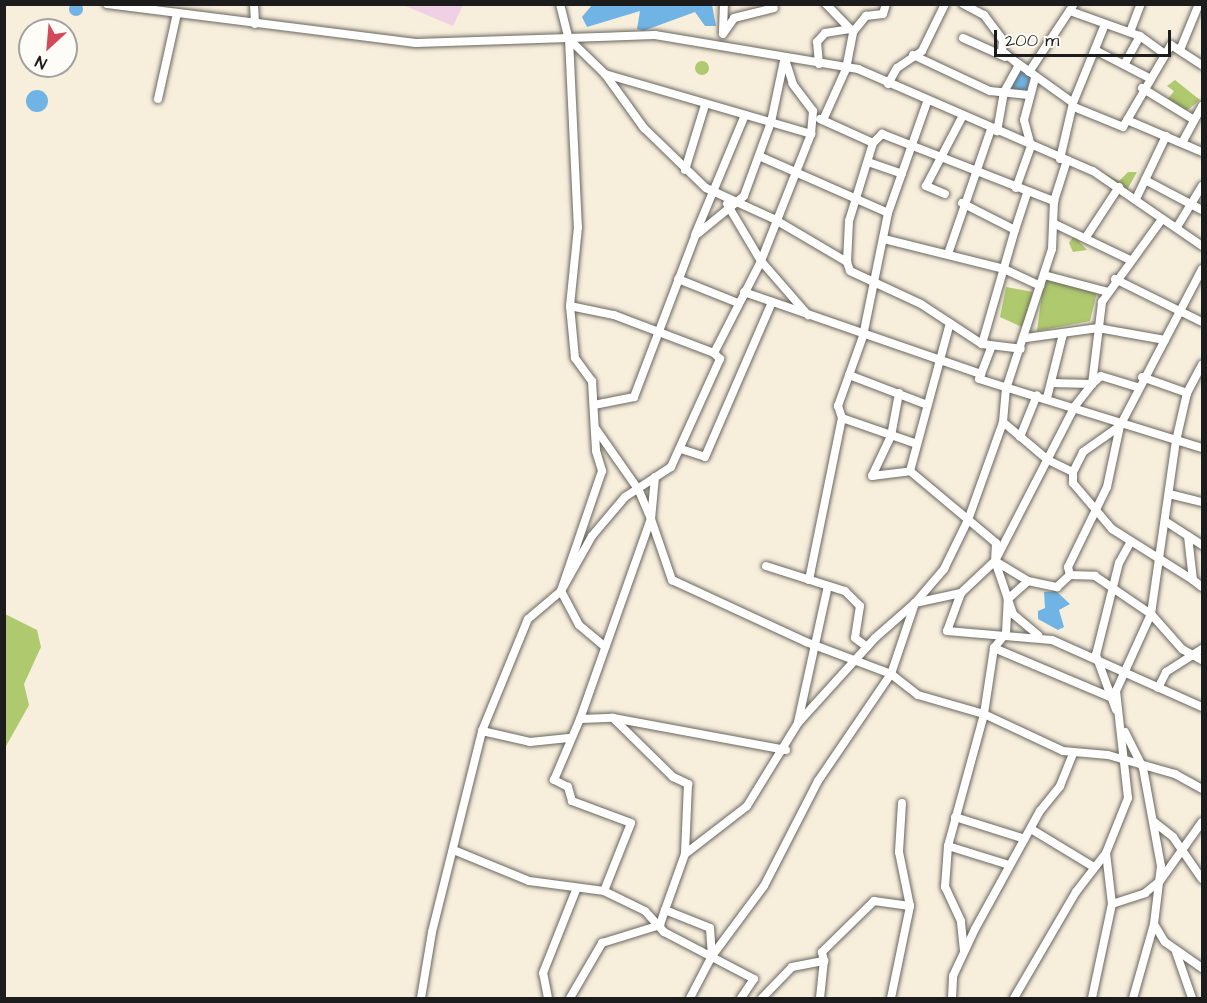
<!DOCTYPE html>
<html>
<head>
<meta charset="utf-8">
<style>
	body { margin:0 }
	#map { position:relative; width:1207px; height:1003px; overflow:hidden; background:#f7eedc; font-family:"Architects Daughter",sans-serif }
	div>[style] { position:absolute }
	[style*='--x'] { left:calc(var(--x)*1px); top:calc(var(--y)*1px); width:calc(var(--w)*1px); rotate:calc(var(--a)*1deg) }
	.built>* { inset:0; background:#f0d0e5 }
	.green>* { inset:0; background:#afc96f }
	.round { border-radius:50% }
	.water>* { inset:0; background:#70b4e6 }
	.roads { filter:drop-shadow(0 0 2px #69665f) drop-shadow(0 0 2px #69665f) }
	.minor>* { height:8px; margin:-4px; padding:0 4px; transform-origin:4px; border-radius:4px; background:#fff }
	span { translate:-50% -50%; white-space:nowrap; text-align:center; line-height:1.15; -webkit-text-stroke:5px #fdfcf7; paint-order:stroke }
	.frame { position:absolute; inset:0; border:6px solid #1c1c1c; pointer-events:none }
	.north { position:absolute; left:18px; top:18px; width:60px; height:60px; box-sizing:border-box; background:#fdfcf7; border:2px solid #a3a29f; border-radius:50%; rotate:206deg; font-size:16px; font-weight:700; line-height:24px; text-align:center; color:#1c1c1c }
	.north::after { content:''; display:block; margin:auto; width:21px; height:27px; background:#d1495b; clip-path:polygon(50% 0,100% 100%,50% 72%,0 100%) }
	.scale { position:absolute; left:994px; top:30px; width:177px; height:27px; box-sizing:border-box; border:3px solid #1c1c1c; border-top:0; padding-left:8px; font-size:18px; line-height:21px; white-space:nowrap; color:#1c1c1c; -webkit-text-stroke:4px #fdfcf7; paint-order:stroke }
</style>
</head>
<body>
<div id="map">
	<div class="built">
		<i style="clip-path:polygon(403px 5px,463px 5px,453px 26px)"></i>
	</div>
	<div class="green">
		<i class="round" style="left:695px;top:61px;width:14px;height:14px"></i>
		<i style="clip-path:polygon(1175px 80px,1200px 100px,1185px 112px,1167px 100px,1174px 91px,1167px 86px)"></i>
		<i style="clip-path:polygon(1088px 165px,1119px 181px,1128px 172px,1137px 172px,1127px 190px)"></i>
		<i style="clip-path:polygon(1074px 236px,1087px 250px,1073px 252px,1069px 243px)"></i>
		<i style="clip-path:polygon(1044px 278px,1097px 292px,1090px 321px,1037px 331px)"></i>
		<i style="clip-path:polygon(1006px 287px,1033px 292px,1024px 328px,1000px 317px)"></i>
		<i style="clip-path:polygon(5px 614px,37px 630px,41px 647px,24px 684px,29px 705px,5px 748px)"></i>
	</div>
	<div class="water">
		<i class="round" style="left:69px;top:2px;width:14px;height:14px"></i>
		<i style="clip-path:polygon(592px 5px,712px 5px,716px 26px,705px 26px,695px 12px,643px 31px,637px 29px,640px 11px,587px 27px,582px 17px)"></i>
		<i style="clip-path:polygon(1005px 48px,1017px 56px,1031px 79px,1026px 92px,1005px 92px,1019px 67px,1004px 58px)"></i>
		<i class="round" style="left:26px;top:90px;width:22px;height:22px"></i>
		<i style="clip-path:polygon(1056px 591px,1070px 604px,1059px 610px,1064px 627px,1058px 630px,1038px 619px,1038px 611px,1045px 608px,1044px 592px)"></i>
	</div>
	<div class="roads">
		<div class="minor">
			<i style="--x:107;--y:4;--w:311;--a:7.2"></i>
			<i style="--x:416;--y:43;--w:239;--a:-1.9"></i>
			<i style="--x:655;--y:35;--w:206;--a:9.5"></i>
			<i style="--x:858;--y:69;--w:256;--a:23.5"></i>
			<i style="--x:1093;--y:171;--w:132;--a:34.5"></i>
			<i style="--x:254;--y:4;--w:20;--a:87"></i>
			<i style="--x:560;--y:4;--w:36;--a:76"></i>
			<i style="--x:569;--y:39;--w:188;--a:87.3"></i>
			<i style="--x:578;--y:227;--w:79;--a:95.8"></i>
			<i style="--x:570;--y:306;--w:52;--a:84.5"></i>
			<i style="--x:575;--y:358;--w:29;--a:54"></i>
			<i style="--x:592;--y:381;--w:70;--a:86.7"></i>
			<i style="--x:596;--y:451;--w:21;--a:73"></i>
			<i style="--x:602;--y:471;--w:127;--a:108.9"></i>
			<i style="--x:561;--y:591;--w:38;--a:62"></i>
			<i style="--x:579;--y:625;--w:34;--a:40"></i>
			<i style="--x:826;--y:4;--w:37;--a:46"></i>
			<i style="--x:963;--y:4;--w:24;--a:28"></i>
			<i style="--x:984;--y:15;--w:31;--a:53"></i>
			<i style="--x:1003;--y:40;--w:11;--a:95"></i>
			<i style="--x:1002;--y:51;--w:22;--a:39"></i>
			<i style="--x:1019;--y:65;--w:31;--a:119"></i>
			<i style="--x:1004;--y:92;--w:40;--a:100"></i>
			<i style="--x:1070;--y:11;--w:74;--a:19.7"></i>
			<i style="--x:1140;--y:36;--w:31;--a:36"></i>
			<i style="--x:723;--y:31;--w:27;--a:-88"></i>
			<i style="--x:1130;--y:32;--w:30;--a:-69"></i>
			<i style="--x:723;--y:34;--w:19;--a:-55"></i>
			<i style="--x:734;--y:18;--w:41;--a:-14"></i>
			<i style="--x:963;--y:38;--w:46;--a:24.3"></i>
			<i style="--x:569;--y:39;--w:50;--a:44.2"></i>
			<i style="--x:605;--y:74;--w:67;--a:54.2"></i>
			<i style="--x:644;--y:128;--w:86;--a:44.1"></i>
			<i style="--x:706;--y:188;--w:75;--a:24.5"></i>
			<i style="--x:774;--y:219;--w:85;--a:30.5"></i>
			<i style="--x:847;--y:262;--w:9;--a:72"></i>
			<i style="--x:850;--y:271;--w:78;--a:24.9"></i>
			<i style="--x:921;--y:304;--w:73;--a:33.3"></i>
			<i style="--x:982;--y:344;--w:39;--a:7"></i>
			<i style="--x:1095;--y:50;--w:61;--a:27.4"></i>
			<i style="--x:1180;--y:50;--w:50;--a:-67.6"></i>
			<i style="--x:913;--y:55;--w:85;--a:25.1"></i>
			<i style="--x:990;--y:91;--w:39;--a:6"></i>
			<i style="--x:1016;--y:62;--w:70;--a:35.7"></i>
			<i style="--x:1125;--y:63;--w:31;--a:-61"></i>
			<i style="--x:819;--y:64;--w:22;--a:-95"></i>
			<i style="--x:817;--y:42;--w:12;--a:-48"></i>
			<i style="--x:825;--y:33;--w:25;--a:-9"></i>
			<i style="--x:1029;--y:72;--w:82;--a:-56.5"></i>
			<i style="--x:605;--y:74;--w:215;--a:16.2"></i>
			<i style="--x:888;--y:84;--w:18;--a:-61"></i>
			<i style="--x:897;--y:68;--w:30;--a:-34"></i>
			<i style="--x:922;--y:51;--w:52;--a:-63.9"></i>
			<i style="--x:1142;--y:88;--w:61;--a:31.6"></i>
			<i style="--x:158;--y:99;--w:88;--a:-77.5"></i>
			<i style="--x:1074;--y:107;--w:53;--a:22.2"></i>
			<i style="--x:1123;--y:127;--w:95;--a:-59.7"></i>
			<i style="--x:1171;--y:45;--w:37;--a:33"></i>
			<i style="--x:820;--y:119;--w:58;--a:24.4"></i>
			<i style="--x:823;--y:120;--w:56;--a:-65.7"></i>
			<i style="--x:846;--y:69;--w:38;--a:-79"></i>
			<i style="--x:853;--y:32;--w:21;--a:-51"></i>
			<i style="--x:866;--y:16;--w:17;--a:-7"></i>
			<i style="--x:883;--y:14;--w:10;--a:-73"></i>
			<i style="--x:1127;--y:120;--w:82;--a:23.1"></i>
			<i style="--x:1182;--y:143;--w:42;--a:-61.6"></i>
			<i style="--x:759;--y:156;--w:141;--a:23.8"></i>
			<i style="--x:1060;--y:159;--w:57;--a:-76.9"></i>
			<i style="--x:1073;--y:103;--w:85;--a:-67.9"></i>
			<i style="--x:868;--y:162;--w:36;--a:19"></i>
			<i style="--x:685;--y:170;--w:68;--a:-72.9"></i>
			<i style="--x:1145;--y:180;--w:64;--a:27.8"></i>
			<i style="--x:1016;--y:188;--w:45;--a:-70.3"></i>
			<i style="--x:1031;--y:146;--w:27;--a:-105"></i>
			<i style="--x:1024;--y:120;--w:43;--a:-75.3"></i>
			<i style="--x:945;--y:194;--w:21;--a:-157"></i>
			<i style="--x:926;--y:186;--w:78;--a:-62.4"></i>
			<i style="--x:1136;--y:199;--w:70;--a:-64.5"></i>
			<i style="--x:962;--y:203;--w:59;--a:27"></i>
			<i style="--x:1015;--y:230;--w:40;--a:-72"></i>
			<i style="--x:727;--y:204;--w:66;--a:59.2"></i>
			<i style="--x:761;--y:261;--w:72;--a:49"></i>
			<i style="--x:1055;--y:224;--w:83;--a:25.6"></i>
			<i style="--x:1177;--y:227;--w:48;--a:-58.6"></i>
			<i style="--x:695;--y:235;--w:130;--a:-67.4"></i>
			<i style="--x:1086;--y:237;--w:60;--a:-56.6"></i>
			<i style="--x:884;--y:239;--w:124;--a:14"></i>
			<i style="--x:1004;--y:269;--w:40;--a:25"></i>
			<i style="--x:948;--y:254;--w:132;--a:-71"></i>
			<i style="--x:847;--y:262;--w:41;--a:-87.2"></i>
			<i style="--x:849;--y:221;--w:82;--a:-72.9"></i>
			<i style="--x:873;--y:143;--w:13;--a:-45"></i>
			<i style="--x:882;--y:134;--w:185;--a:21.3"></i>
			<i style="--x:1044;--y:275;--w:66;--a:14.9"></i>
			<i style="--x:678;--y:279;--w:65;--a:21.8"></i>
			<i style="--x:1115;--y:279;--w:97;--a:26.3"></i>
			<i style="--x:744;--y:292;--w:251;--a:19.1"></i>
			<i style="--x:570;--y:306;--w:45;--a:11.6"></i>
			<i style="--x:614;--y:315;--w:107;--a:20.8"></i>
			<i style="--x:1026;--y:338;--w:73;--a:-7.9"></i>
			<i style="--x:1098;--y:328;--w:68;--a:10.2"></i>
			<i style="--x:982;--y:344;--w:119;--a:-73.9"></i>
			<i style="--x:991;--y:348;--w:33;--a:111"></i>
			<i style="--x:979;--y:379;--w:233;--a:17.2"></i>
			<i style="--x:849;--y:375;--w:84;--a:21"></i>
			<i style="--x:1142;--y:377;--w:48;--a:19.6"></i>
			<i style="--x:1052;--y:383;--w:40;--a:1.4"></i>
			<i style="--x:1092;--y:384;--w:12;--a:-42"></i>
			<i style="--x:1101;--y:376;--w:38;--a:17"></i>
			<i style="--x:899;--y:393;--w:44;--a:100.5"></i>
			<i style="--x:891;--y:436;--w:44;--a:115.4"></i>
			<i style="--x:872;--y:476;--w:38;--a:-7"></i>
			<i style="--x:1047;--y:398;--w:66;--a:-76"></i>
			<i style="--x:594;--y:405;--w:41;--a:-11.3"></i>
			<i style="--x:634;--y:397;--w:172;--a:-69.2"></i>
			<i style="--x:695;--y:236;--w:63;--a:-39.2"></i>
			<i style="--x:744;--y:196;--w:79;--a:-70"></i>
			<i style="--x:771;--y:122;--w:62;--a:-78"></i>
			<i style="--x:842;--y:418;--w:79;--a:19.1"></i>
			<i style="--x:1003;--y:422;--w:59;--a:40.2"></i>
			<i style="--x:1048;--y:460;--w:28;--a:26"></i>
			<i style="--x:1073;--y:472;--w:22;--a:-63"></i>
			<i style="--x:1083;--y:452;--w:45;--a:-35.1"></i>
			<i style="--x:1020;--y:437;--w:45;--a:-68"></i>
			<i style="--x:681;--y:449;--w:25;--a:18"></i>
			<i style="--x:705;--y:457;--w:169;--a:-66.6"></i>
			<i style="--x:910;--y:471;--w:112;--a:39.9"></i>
			<i style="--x:996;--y:543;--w:18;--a:93"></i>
			<i style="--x:995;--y:561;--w:39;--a:31"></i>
			<i style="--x:1028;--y:581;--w:30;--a:12"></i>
			<i style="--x:1057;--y:587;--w:18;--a:-43"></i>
			<i style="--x:1070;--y:575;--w:25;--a:2"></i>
			<i style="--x:1095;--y:576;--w:68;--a:34.2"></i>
			<i style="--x:1151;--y:614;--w:47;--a:48.5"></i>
			<i style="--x:1182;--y:649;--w:23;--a:29"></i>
			<i style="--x:910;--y:471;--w:153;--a:-74.9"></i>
			<i style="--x:1073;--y:472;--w:11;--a:90"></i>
			<i style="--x:1073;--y:483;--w:60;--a:49.7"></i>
			<i style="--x:1112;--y:529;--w:96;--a:32.2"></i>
			<i style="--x:655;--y:477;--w:42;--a:95.4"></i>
			<i style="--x:651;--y:519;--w:65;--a:71"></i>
			<i style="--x:672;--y:580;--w:148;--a:24.8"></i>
			<i style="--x:806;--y:642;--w:91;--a:20.6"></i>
			<i style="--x:891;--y:674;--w:34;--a:38"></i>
			<i style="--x:918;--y:695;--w:69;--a:16.1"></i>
			<i style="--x:984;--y:714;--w:87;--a:25.1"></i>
			<i style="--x:1063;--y:751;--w:45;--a:5.1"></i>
			<i style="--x:1108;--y:755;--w:70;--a:15.8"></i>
			<i style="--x:1175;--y:774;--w:31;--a:29"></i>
			<i style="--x:1169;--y:494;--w:34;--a:14"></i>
			<i style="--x:1165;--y:521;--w:44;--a:33"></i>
			<i style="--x:1188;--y:536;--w:44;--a:83.5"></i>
			<i style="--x:1193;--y:580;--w:11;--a:38"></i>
			<i style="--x:995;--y:561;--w:56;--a:71.2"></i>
			<i style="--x:1013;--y:614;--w:33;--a:40"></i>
			<i style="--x:766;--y:566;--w:83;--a:17.6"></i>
			<i style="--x:845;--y:591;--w:21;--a:45"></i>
			<i style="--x:860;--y:606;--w:32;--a:99"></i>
			<i style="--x:855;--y:638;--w:15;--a:37"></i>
			<i style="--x:1070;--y:575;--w:8;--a:-104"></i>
			<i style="--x:1068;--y:567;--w:89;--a:-64"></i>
			<i style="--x:1107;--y:487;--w:62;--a:-78"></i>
			<i style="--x:1120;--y:426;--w:177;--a:-62.4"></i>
			<i style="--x:809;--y:580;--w:165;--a:-78.5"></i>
			<i style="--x:842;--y:418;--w:13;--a:-108"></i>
			<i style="--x:838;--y:406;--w:74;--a:-70.3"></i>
			<i style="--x:863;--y:336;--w:126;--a:-78.5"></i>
			<i style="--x:888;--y:213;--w:118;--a:-70.6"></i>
			<i style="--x:961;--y:593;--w:40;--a:110.2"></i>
			<i style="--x:947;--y:631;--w:105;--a:4.9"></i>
			<i style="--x:1052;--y:640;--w:164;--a:24.1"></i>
			<i style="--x:994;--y:648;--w:126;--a:22.9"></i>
			<i style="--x:1158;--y:688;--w:18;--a:-63"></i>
			<i style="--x:1166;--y:672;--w:43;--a:-32.6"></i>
			<i style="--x:1116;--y:710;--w:59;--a:-110"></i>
			<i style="--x:1096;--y:655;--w:95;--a:-76"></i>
			<i style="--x:1119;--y:563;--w:23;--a:-61"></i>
			<i style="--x:613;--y:718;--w:84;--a:44.5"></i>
			<i style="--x:673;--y:777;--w:17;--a:25"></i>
			<i style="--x:688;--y:784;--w:70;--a:92.5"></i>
			<i style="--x:685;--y:854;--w:59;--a:109.7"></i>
			<i style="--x:665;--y:910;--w:48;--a:21.8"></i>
			<i style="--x:710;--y:928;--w:28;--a:86"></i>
			<i style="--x:580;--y:719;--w:212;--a:-70.5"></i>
			<i style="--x:651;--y:519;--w:33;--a:-113"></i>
			<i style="--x:638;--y:489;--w:73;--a:-125"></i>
			<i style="--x:798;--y:722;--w:139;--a:-77.6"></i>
			<i style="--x:482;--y:731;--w:49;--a:12.9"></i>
			<i style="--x:530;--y:742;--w:39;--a:-6"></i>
			<i style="--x:1125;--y:732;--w:40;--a:63.4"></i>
			<i style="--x:1143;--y:768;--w:100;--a:79.6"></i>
			<i style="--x:1161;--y:866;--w:58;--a:96.9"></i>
			<i style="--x:1154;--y:924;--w:77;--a:105.8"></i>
			<i style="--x:955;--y:817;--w:73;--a:17.4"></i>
			<i style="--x:1154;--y:822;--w:24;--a:38"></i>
			<i style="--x:1173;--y:837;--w:51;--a:55.4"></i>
			<i style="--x:1031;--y:829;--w:71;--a:31.2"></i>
			<i style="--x:948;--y:846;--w:64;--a:17.3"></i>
			<i style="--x:456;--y:851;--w:79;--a:22.3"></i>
			<i style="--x:529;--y:881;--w:76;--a:7.6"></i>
			<i style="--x:685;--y:854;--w:78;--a:-37.7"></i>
			<i style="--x:747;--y:806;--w:97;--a:-58.4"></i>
			<i style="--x:798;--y:723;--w:115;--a:-47.8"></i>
			<i style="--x:875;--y:638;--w:53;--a:-41.2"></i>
			<i style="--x:915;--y:603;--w:47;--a:-12.3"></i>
			<i style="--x:961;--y:593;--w:47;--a:-43.3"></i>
			<i style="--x:995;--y:561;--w:174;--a:-62.7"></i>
			<i style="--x:1075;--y:406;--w:28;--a:-52"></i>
			<i style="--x:1092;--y:384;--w:83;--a:-83"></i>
			<i style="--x:1102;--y:302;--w:102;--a:-54.1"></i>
			<i style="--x:1112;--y:904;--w:35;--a:-18"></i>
			<i style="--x:1145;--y:893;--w:19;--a:-39"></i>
			<i style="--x:1160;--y:881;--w:72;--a:-54.6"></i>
			<i style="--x:1154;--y:924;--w:21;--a:59"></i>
			<i style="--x:1165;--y:942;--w:45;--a:35.1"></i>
			<i style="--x:964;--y:951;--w:30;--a:-96"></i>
			<i style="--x:961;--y:921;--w:38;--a:-115"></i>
			<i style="--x:945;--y:887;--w:41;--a:-85.8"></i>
			<i style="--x:948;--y:846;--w:137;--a:-74.7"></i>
			<i style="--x:984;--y:714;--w:67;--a:-81.4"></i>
			<i style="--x:994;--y:648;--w:19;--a:-51"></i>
			<i style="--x:1006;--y:633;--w:34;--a:-87"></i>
			<i style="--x:1008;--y:599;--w:27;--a:-42"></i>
			<i style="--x:1176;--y:952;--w:49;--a:70.8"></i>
			<i style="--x:421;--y:998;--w:67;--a:-80.5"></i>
			<i style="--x:432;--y:932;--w:207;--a:-76"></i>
			<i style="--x:482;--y:731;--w:121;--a:-67.7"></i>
			<i style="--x:528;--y:619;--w:43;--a:-40.3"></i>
			<i style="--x:561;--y:591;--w:63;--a:-60.6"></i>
			<i style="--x:592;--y:536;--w:51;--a:-49.8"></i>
			<i style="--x:625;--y:497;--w:55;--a:-33.1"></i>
			<i style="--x:671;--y:467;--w:119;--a:-65.6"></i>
			<i style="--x:720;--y:359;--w:8;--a:-135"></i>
			<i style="--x:714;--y:353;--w:103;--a:-62.9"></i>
			<i style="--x:761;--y:261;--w:136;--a:-68.5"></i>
			<i style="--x:811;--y:134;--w:23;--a:-85"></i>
			<i style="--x:813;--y:111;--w:34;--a:-127"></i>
			<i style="--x:793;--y:84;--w:25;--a:-108"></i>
			<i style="--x:548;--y:998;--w:25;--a:-101"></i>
			<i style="--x:543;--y:973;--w:89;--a:-68.3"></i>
			<i style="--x:570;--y:998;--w:64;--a:-59.8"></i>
			<i style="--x:602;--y:943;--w:61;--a:-17.2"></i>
			<i style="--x:660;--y:925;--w:16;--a:-72"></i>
			<i style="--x:690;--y:998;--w:47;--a:-62.4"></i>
			<i style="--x:712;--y:956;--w:87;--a:-53.4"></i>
			<i style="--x:764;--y:886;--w:118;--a:-62.8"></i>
			<i style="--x:818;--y:781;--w:130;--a:-55.7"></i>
			<i style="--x:891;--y:674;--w:75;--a:-71.3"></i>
			<i style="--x:915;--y:603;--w:45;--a:-49.5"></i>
			<i style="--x:944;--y:569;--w:55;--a:-63.9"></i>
			<i style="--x:968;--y:520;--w:104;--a:-70.3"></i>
			<i style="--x:1003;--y:422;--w:33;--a:-85"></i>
			<i style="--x:1006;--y:389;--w:147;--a:-71.8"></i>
			<i style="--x:1052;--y:249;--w:48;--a:-87.6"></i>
			<i style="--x:1054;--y:201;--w:43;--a:-72.4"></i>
			<i style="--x:741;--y:998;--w:23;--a:-56"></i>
			<i style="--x:754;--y:979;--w:102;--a:-152.4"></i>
			<i style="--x:664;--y:932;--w:28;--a:-132"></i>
			<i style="--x:645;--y:911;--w:46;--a:-154"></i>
			<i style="--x:604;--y:891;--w:73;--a:-68.3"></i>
			<i style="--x:631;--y:823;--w:63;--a:-159.6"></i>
			<i style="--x:572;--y:801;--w:15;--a:-106"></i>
			<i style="--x:568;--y:787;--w:16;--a:-153"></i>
			<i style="--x:554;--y:780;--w:66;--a:-66.9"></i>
			<i style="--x:580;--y:719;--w:33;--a:-2"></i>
			<i style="--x:613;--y:718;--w:176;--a:10.5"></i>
			<i style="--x:762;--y:998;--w:43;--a:-45.9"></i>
			<i style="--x:792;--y:967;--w:33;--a:-11"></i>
			<i style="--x:824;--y:961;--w:9;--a:-103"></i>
			<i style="--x:822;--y:952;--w:73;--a:-44.4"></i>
			<i style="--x:874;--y:901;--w:36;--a:8"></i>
			<i style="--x:820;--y:998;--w:37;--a:-84"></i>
			<i style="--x:891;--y:998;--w:94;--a:-78.3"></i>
			<i style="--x:910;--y:906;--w:55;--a:-101.5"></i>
			<i style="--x:899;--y:852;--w:49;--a:-86.5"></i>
			<i style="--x:952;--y:998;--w:22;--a:-87"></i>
			<i style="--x:953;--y:976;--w:52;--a:-64.9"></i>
			<i style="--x:975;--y:929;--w:135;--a:-61.2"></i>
			<i style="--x:1040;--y:811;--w:32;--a:-51"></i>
			<i style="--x:1060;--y:786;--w:35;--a:-68"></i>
			<i style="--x:1014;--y:998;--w:123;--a:-59.7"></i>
			<i style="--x:1076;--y:892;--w:49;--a:-52.4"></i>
			<i style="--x:1106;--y:853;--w:59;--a:-68.2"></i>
			<i style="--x:1128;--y:798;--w:108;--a:-96.4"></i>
			<i style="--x:1116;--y:691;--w:85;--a:-65.6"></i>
			<i style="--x:1151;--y:614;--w:175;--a:-81.8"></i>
			<i style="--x:1176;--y:441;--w:49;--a:-77.1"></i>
			<i style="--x:1187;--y:393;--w:32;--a:-62"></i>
			<i style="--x:1092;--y:998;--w:96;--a:-78"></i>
			<i style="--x:1112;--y:904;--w:51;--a:-96.7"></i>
		</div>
	</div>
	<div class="frame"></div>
	<div class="north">N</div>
	<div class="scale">200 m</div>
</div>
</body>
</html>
